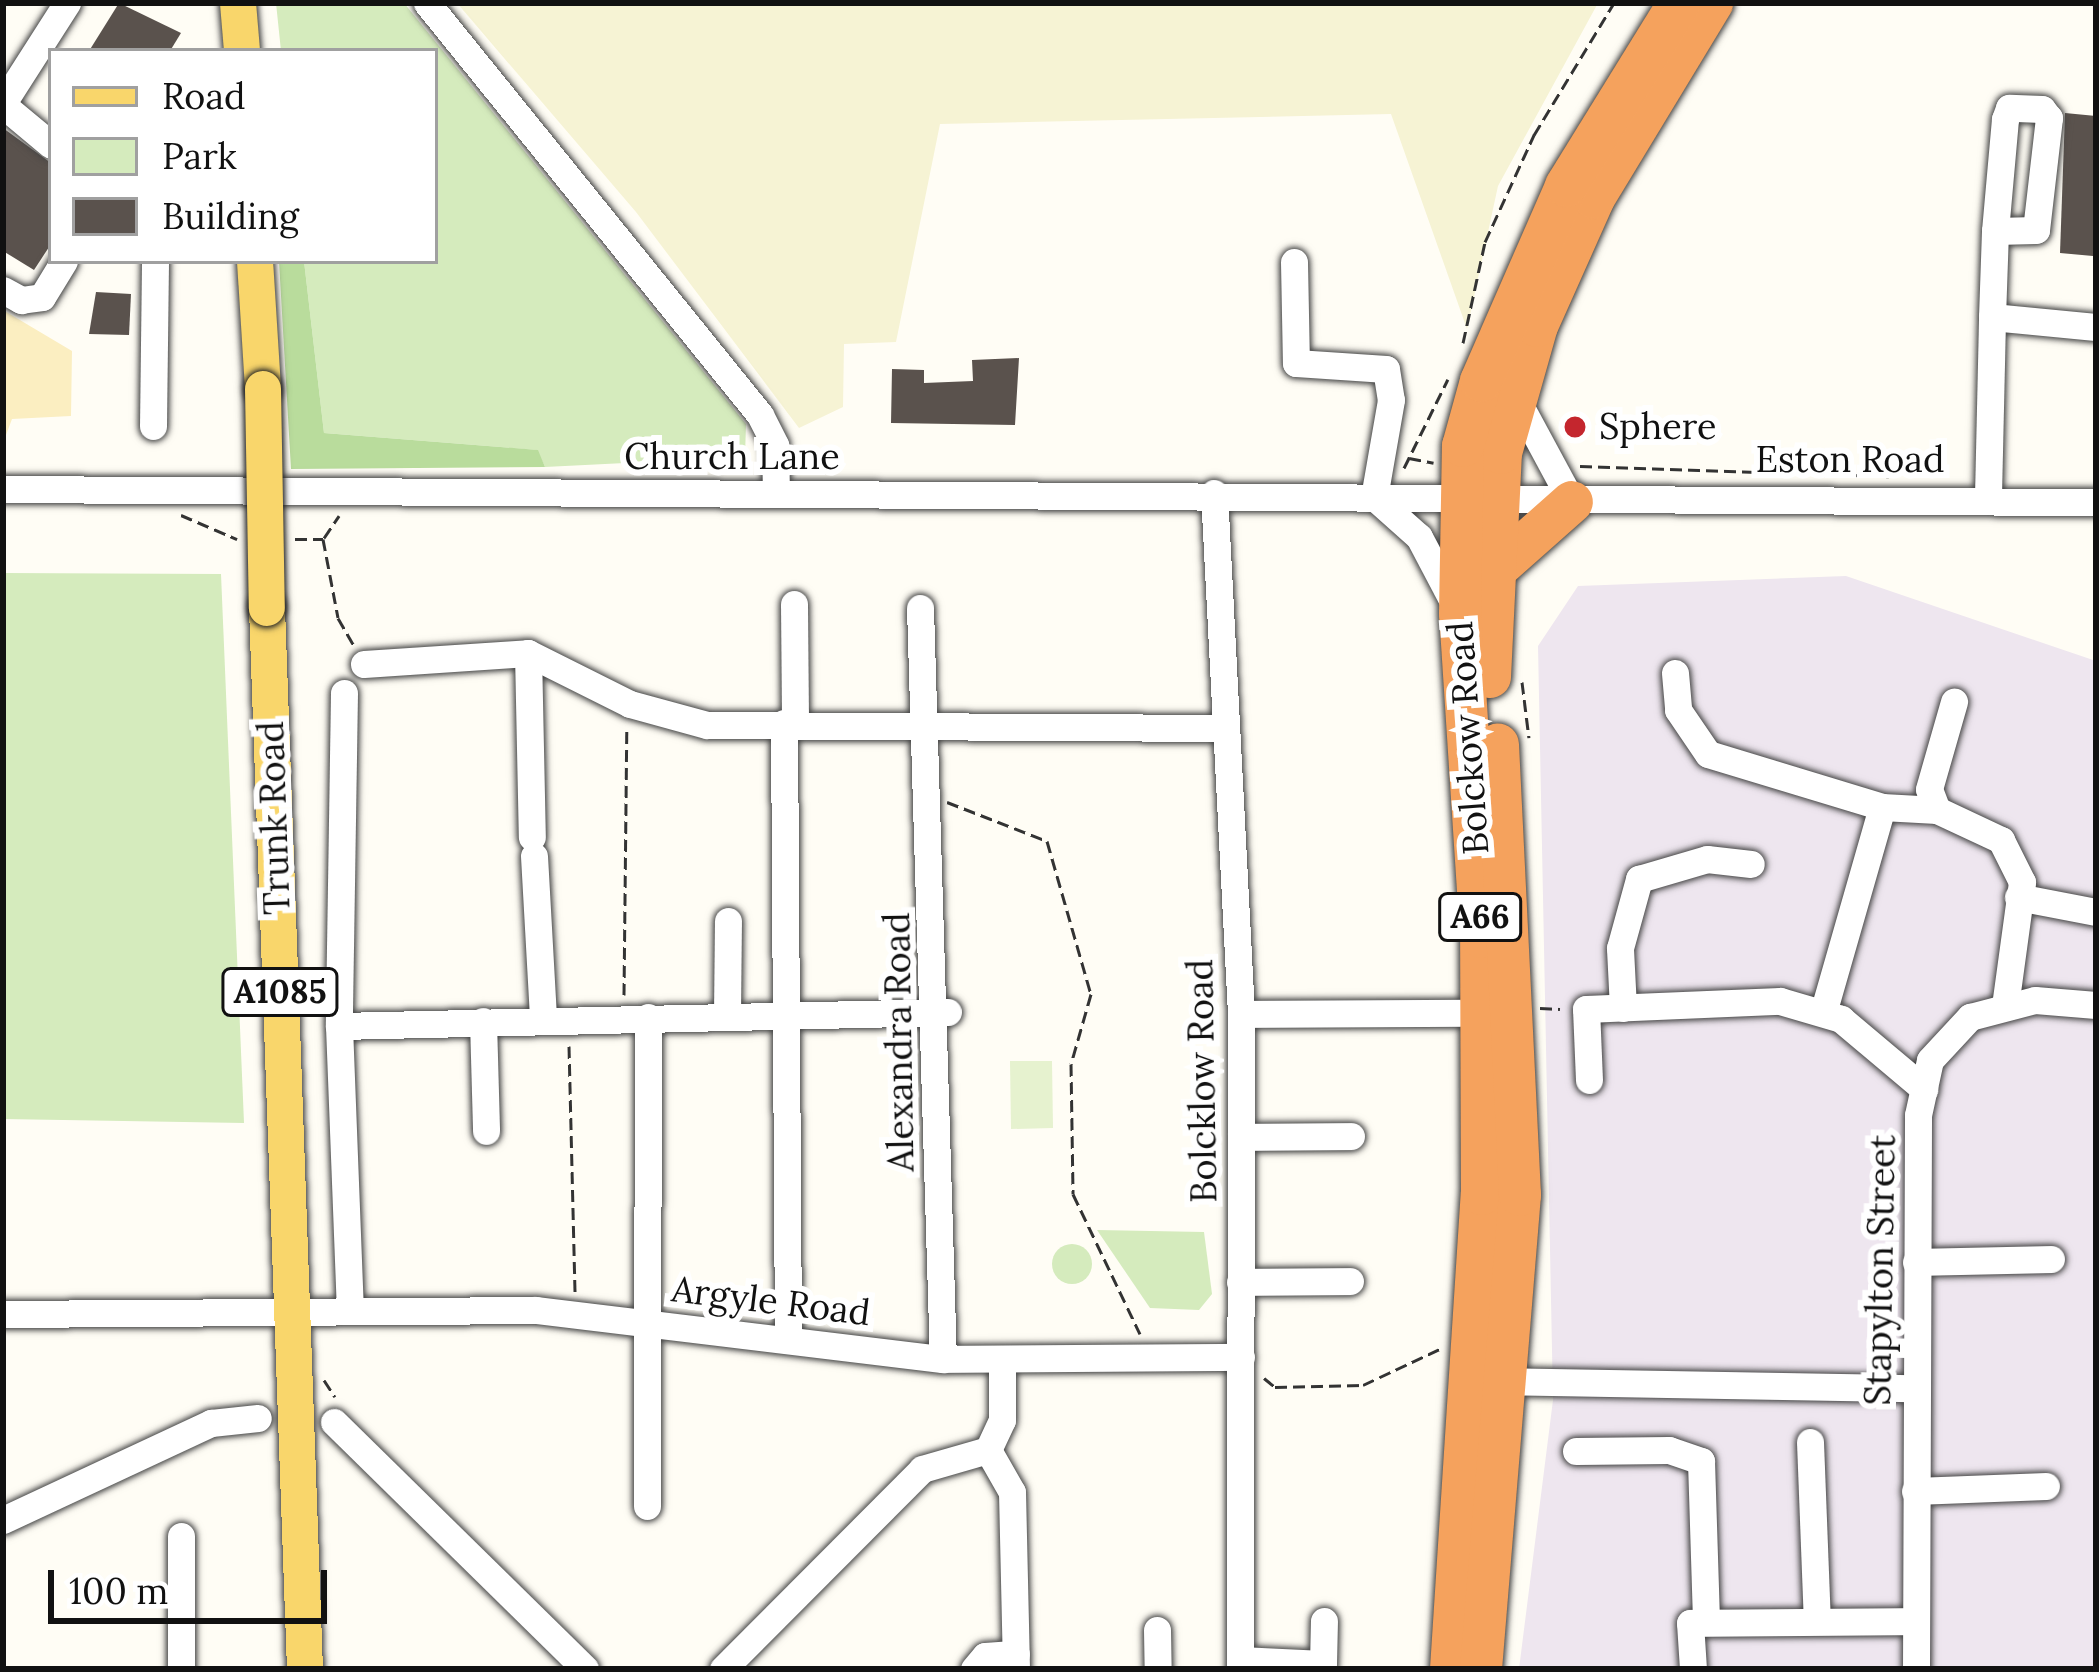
<!DOCTYPE html>
<html>
<head>
<meta charset="utf-8">
<style>
	body { margin:0 }
	#map { position:relative; width:2099px; height:1672px; overflow:hidden; background:#fffdf5; font-family:Lora,serif }
	div>[style] { position:absolute }
	[style*='--x'] { left:calc(var(--x)*1px); top:calc(var(--y)*1px); width:calc(var(--w)*1px); rotate:calc(var(--a)*1deg) }
	.industrial>* { inset:0; background:#eee6ef }
	.farmland>* { inset:0; background:#f6f3d4 }
	.green>* { inset:0; background:#d5ebbd }
	.round { border-radius:50% }
	.forest>* { inset:0; background:#b9dc9c }
	.sand>* { inset:0; background:#fbeec1 }
	.pitch>* { inset:0; background:#e6f2cf }
	.building>* { inset:0; background:#5a524d }
	.path>* { height:3px; margin-top:-1.5px; transform-origin:0; background:repeating-linear-gradient(90deg,#333 0 12px,transparent 0 18px) }
	.roads { filter:drop-shadow(0 0 3px #444) drop-shadow(0 0 3px #444) }
	.minor>* { height:27px; margin:-13.5px; padding:0 13.5px; transform-origin:13.5px; border-radius:13.5px; background:#fff }
	.major>* { height:36px; margin:-18px; padding:0 18px; transform-origin:18px; border-radius:18px; background:#f9d66b }
	.highway>* { height:42px; margin:-21px; padding:0 21px; transform-origin:21px; border-radius:21px; background:#f5a25d }
	.bridges { filter:drop-shadow(0 0 3px #222) drop-shadow(0 0 3px #222) }
	.major-bridge>* { height:36px; margin:-18px; padding:0 18px; transform-origin:18px; border-radius:18px; background:#f9d66b }
	.dots>* { width:33px; height:33px; translate:-50% -50%; box-sizing:border-box; border:6px solid #fff; border-radius:50% }
	span { translate:-50% -50%; white-space:nowrap; text-align:center; line-height:1.15; -webkit-text-stroke:12px #fff; paint-order:stroke }
	.shield-label span { padding:3px 9px; background:#fff; border:3px solid; border-radius:9px; -webkit-text-stroke-width:0 }
	.shield-label { font-size:33px; color:#111; font-weight:700 }
	.poi-label { font-size:36px; color:#111 }
	.left { translate:0 -50%; text-align:left }
	.street-label { font-size:36px; color:#111 }
	.frame { position:absolute; inset:0; border:6px solid #111; pointer-events:none }
	.legend { position:absolute; left:48px; top:48px; width:390px; height:216px; box-sizing:border-box; background:#fff; border:3px solid #a0a0a0; margin:0; padding:15px 21px; list-style:none; font-size:36px; color:#111 }
	.legend li { display:flex; align-items:center; gap:24px; height:60px }
	.legend b { width:60px; border:3px solid #a0a0a0 }
	.scale { position:absolute; left:48px; top:1570px; width:279px; height:54px; box-sizing:border-box; border:6px solid #111; border-top:0; padding-left:15px; font-size:36px; line-height:42px; white-space:nowrap; color:#111; -webkit-text-stroke:9px #fff; paint-order:stroke }
</style>
</head>
<body>
<div id="map">
	<div class="industrial">
		<i style="clip-path:polygon(1846px 576px,2096px 661px,2096px 1669px,1519px 1669px,1553px 1400px,1538px 646px,1578px 586px)"></i>
	</div>
	<div class="farmland">
		<i style="clip-path:polygon(457px 3px,1598px 3px,1498px 186px,1467px 329px,1391px 114px,940px 124px,896px 342px,844px 344px,843px 407px,799px 428px,636px 212px)"></i>
	</div>
	<div class="green">
		<i style="clip-path:polygon(276px 3px,404px 3px,746px 424px,745px 457px,545px 467px,537px 450px,324px 433px,304px 261px,435px 261px,435px 51px,281px 51px)"></i>
		<i style="clip-path:polygon(3px 573px,221px 574px,244px 1123px,3px 1119px)"></i>
		<i style="clip-path:polygon(1097px 1230px,1204px 1232px,1212px 1294px,1199px 1310px,1150px 1308px)"></i>
		<i class="round" style="left:1052px;top:1244px;width:40px;height:40px"></i>
	</div>
	<div class="forest">
		<i style="clip-path:polygon(279px 261px,304px 261px,324px 433px,538px 450px,545px 467px,291px 469px)"></i>
	</div>
	<div class="sand">
		<i style="clip-path:polygon(3px 310px,72px 351px,71px 416px,12px 419px,3px 443px)"></i>
	</div>
	<div class="pitch">
		<i style="clip-path:polygon(1052px 1061px,1053px 1128px,1011px 1129px,1010px 1061px)"></i>
	</div>
	<div class="building">
		<i style="clip-path:polygon(119px 3px,181px 33px,170px 51px,89px 51px)"></i>
		<i style="clip-path:polygon(2065px 113px,2096px 116px,2093px 256px,2060px 253px)"></i>
		<i style="clip-path:polygon(3px 128px,51px 163px,51px 244px,34px 270px,3px 251px)"></i>
		<i style="clip-path:polygon(96px 292px,131px 294px,129px 335px,89px 334px)"></i>
		<i style="clip-path:polygon(1019px 358px,1015px 425px,891px 423px,892px 369px,924px 370px,924px 383px,973px 381px,972px 360px)"></i>
	</div>
	<div class="path">
		<i style="--x:1463;--y:343;--w:103;--a:-77.7"></i>
		<i style="--x:1485;--y:242;--w:118;--a:-65.4"></i>
		<i style="--x:1534;--y:135;--w:154;--a:-58.8"></i>
		<i style="--x:1409;--y:458;--w:25;--a:11"></i>
		<i style="--x:1580;--y:466;--w:309;--a:1.9"></i>
		<i style="--x:1404;--y:468;--w:99;--a:-63.7"></i>
		<i style="--x:181;--y:515;--w:61;--a:23.2"></i>
		<i style="--x:324;--y:538;--w:27;--a:-56"></i>
		<i style="--x:295;--y:539;--w:28;--a:0"></i>
		<i style="--x:323;--y:539;--w:80;--a:79.2"></i>
		<i style="--x:338;--y:618;--w:32;--a:60"></i>
		<i style="--x:1522;--y:682;--w:56;--a:82.9"></i>
		<i style="--x:947;--y:802;--w:107;--a:21.3"></i>
		<i style="--x:1047;--y:841;--w:159;--a:74"></i>
		<i style="--x:1091;--y:994;--w:73;--a:105.9"></i>
		<i style="--x:1071;--y:1064;--w:130;--a:89.1"></i>
		<i style="--x:1073;--y:1194;--w:155;--a:64.4"></i>
		<i style="--x:624;--y:995;--w:266;--a:-89.4"></i>
		<i style="--x:1540;--y:1008;--w:20;--a:3"></i>
		<i style="--x:569;--y:1046;--w:248;--a:88.6"></i>
		<i style="--x:1264;--y:1378;--w:14;--a:39"></i>
		<i style="--x:1275;--y:1387;--w:88;--a:-1.3"></i>
		<i style="--x:1363;--y:1385;--w:85;--a:-25.1"></i>
		<i style="--x:324;--y:1380;--w:20;--a:57"></i>
	</div>
	<div class="roads">
		<div class="minor">
			<i style="--x:427;--y:3;--w:530;--a:51.05"></i>
			<i style="--x:760;--y:415;--w:34;--a:63"></i>
			<i style="--x:775;--y:445;--w:47;--a:88.8"></i>
			<i style="--x:3;--y:103;--w:119;--a:-57.4"></i>
			<i style="--x:3;--y:105;--w:62;--a:39.8"></i>
			<i style="--x:1995;--y:231;--w:41;--a:-1.4"></i>
			<i style="--x:2036;--y:230;--w:113;--a:-83.4"></i>
			<i style="--x:2049;--y:118;--w:11;--a:-128"></i>
			<i style="--x:2042;--y:109;--w:33;--a:-178"></i>
			<i style="--x:2009;--y:108;--w:12;--a:110"></i>
			<i style="--x:2005;--y:119;--w:112;--a:95.1"></i>
			<i style="--x:1995;--y:231;--w:86;--a:92"></i>
			<i style="--x:1992;--y:317;--w:104;--a:5.5"></i>
			<i style="--x:1294;--y:262;--w:101;--a:88.9"></i>
			<i style="--x:1296;--y:363;--w:90;--a:3.8"></i>
			<i style="--x:1386;--y:369;--w:31;--a:81"></i>
			<i style="--x:1391;--y:400;--w:98;--a:99.9"></i>
			<i style="--x:1374;--y:497;--w:60;--a:41.6"></i>
			<i style="--x:1419;--y:537;--w:81;--a:62.2"></i>
			<i style="--x:3;--y:290;--w:21;--a:29"></i>
			<i style="--x:21;--y:300;--w:21;--a:-8"></i>
			<i style="--x:42;--y:297;--w:42;--a:-58.6"></i>
			<i style="--x:1517;--y:400;--w:116;--a:61.7"></i>
			<i style="--x:153;--y:426;--w:165;--a:-89.3"></i>
			<i style="--x:3;--y:489;--w:2093;--a:0.36"></i>
			<i style="--x:1214;--y:493;--w:522;--a:87.03"></i>
			<i style="--x:1241;--y:1014;--w:655;--a:90.09"></i>
			<i style="--x:1988;--y:496;--w:179;--a:-88.7"></i>
			<i style="--x:794;--y:604;--w:119;--a:89.5"></i>
			<i style="--x:920;--y:608;--w:751;--a:88.25"></i>
			<i style="--x:528;--y:653;--w:184;--a:88.8"></i>
			<i style="--x:364;--y:664;--w:164;--a:-3.8"></i>
			<i style="--x:528;--y:653;--w:114;--a:26.6"></i>
			<i style="--x:630;--y:704;--w:80;--a:15.3"></i>
			<i style="--x:707;--y:725;--w:516;--a:0.33"></i>
			<i style="--x:1675;--y:673;--w:37;--a:85"></i>
			<i style="--x:1678;--y:710;--w:53;--a:55.7"></i>
			<i style="--x:1708;--y:754;--w:182;--a:16.9"></i>
			<i style="--x:344;--y:693;--w:333;--a:90.9"></i>
			<i style="--x:339;--y:1026;--w:285;--a:87.8"></i>
			<i style="--x:784;--y:723;--w:617;--a:89.63"></i>
			<i style="--x:1937;--y:810;--w:22;--a:-111"></i>
			<i style="--x:1929;--y:789;--w:91;--a:-74"></i>
			<i style="--x:534;--y:856;--w:162;--a:86.8"></i>
			<i style="--x:2018;--y:897;--w:79;--a:10.9"></i>
			<i style="--x:1623;--y:1008;--w:60;--a:-92.9"></i>
			<i style="--x:1620;--y:948;--w:72;--a:-74.6"></i>
			<i style="--x:1639;--y:879;--w:71;--a:-16.4"></i>
			<i style="--x:1707;--y:859;--w:44;--a:6.5"></i>
			<i style="--x:1823;--y:1013;--w:214;--a:-74"></i>
			<i style="--x:1882;--y:807;--w:55;--a:3.1"></i>
			<i style="--x:1937;--y:810;--w:71;--a:25.1"></i>
			<i style="--x:2001;--y:840;--w:47;--a:63.4"></i>
			<i style="--x:2022;--y:882;--w:125;--a:97.8"></i>
			<i style="--x:727;--y:1014;--w:93;--a:-89.4"></i>
			<i style="--x:1241;--y:1014;--w:218;--a:-0.3"></i>
			<i style="--x:483;--y:1021;--w:110;--a:88.4"></i>
			<i style="--x:339;--y:1026;--w:609;--a:-1.32"></i>
			<i style="--x:1589;--y:1080;--w:71;--a:-92.4"></i>
			<i style="--x:1586;--y:1009;--w:194;--a:-2.4"></i>
			<i style="--x:1780;--y:1001;--w:64;--a:16.4"></i>
			<i style="--x:1841;--y:1019;--w:109;--a:40.1"></i>
			<i style="--x:1241;--y:1137;--w:110;--a:-0.5"></i>
			<i style="--x:1916;--y:1262;--w:135;--a:-1.3"></i>
			<i style="--x:1240;--y:1282;--w:110;--a:-0.5"></i>
			<i style="--x:3;--y:1314;--w:533;--a:-0.43"></i>
			<i style="--x:536;--y:1310;--w:410;--a:6.9"></i>
			<i style="--x:943;--y:1359;--w:298;--a:-0.4"></i>
			<i style="--x:1002;--y:1362;--w:58;--a:90"></i>
			<i style="--x:1002;--y:1420;--w:33;--a:115"></i>
			<i style="--x:988;--y:1450;--w:48;--a:60.3"></i>
			<i style="--x:1012;--y:1492;--w:177;--a:88.7"></i>
			<i style="--x:1492;--y:1381;--w:422;--a:1"></i>
			<i style="--x:334;--y:1422;--w:352;--a:44.5"></i>
			<i style="--x:1810;--y:1442;--w:179;--a:87.8"></i>
			<i style="--x:1576;--y:1451;--w:93;--a:-0.6"></i>
			<i style="--x:1669;--y:1450;--w:34;--a:19"></i>
			<i style="--x:1701;--y:1461;--w:160;--a:88.2"></i>
			<i style="--x:1915;--y:1491;--w:131;--a:-2.2"></i>
			<i style="--x:647;--y:1506;--w:489;--a:-89.9"></i>
			<i style="--x:3;--y:1520;--w:230;--a:-25"></i>
			<i style="--x:211;--y:1423;--w:47;--a:-6.1"></i>
			<i style="--x:1157;--y:1630;--w:39;--a:89"></i>
			<i style="--x:1240;--y:1660;--w:83;--a:2.8"></i>
			<i style="--x:1323;--y:1664;--w:43;--a:-88.7"></i>
			<i style="--x:181;--y:1669;--w:133;--a:-90"></i>
			<i style="--x:723;--y:1669;--w:282;--a:-45.1"></i>
			<i style="--x:922;--y:1469;--w:69;--a:-16.1"></i>
			<i style="--x:974;--y:1669;--w:17;--a:-50"></i>
			<i style="--x:985;--y:1656;--w:31;--a:-4"></i>
			<i style="--x:1693;--y:1669;--w:46;--a:-93.7"></i>
			<i style="--x:1690;--y:1623;--w:226;--a:-0.5"></i>
			<i style="--x:1916;--y:1669;--w:554;--a:-89.79"></i>
			<i style="--x:1918;--y:1115;--w:56;--a:-77.7"></i>
			<i style="--x:1930;--y:1060;--w:59;--a:-47.1"></i>
			<i style="--x:1970;--y:1017;--w:67;--a:-14.7"></i>
			<i style="--x:2035;--y:1000;--w:61;--a:4.7"></i>
		</div>
		<div class="major">
			<i style="--x:238;--y:3;--w:48;--a:85.2"></i>
			<i style="--x:255;--y:261;--w:128;--a:86.4"></i>
			<i style="--x:267;--y:608;--w:1062;--a:87.95"></i>
		</div>
		<div class="highway">
			<i style="--x:1494;--y:571;--w:104;--a:-41.5"></i>
			<i style="--x:1490;--y:677;--w:224;--a:-87.2"></i>
			<i style="--x:1501;--y:453;--w:132;--a:-74.2"></i>
			<i style="--x:1537;--y:326;--w:140;--a:-66"></i>
			<i style="--x:1594;--y:198;--w:228;--a:-58.8"></i>
			<i style="--x:1451;--y:1669;--w:476;--a:-86.3"></i>
			<i style="--x:1482;--y:1194;--w:257;--a:-90.2"></i>
			<i style="--x:1481;--y:937;--w:324;--a:-93.7"></i>
			<i style="--x:1460;--y:614;--w:168;--a:-89"></i>
			<i style="--x:1463;--y:446;--w:67;--a:-74.5"></i>
			<i style="--x:1481;--y:381;--w:213;--a:-66.4"></i>
			<i style="--x:1566;--y:186;--w:215;--a:-58.3"></i>
			<i style="--x:1481;--y:1669;--w:476;--a:-85.3"></i>
			<i style="--x:1520;--y:1195;--w:451;--a:-92.8"></i>
		</div>
	</div>
	<div class="bridges">
		<div class="major-bridge">
			<i style="--x:263;--y:389;--w:219;--a:89"></i>
		</div>
	</div>
	<div class="dots">
		<i style="left:1575px;top:427px;background:#c4262e"></i>
	</div>
	<div class="shield-label">
		<span style="left:1480px;top:917px">A66</span>
		<span style="left:280px;top:992px">A1085</span>
	</div>
	<div class="poi-label">
		<span class="left" style="left:1599px;top:427px">Sphere</span>
	</div>
	<div class="street-label">
		<span style="left:732px;top:457px">Church Lane</span>
		<span style="left:1850px;top:460px">Eston Road</span>
		<span style="left:1468px;top:738px;rotate:-94deg">Bolckow Road</span>
		<span style="left:274px;top:818px;rotate:-92deg">Trunk Road</span>
		<span style="left:899px;top:1042px;rotate:-91deg">Alexandra Road</span>
		<span style="left:1202px;top:1081px;rotate:-91deg">Bolcklow Road</span>
		<span style="left:1880px;top:1270px;rotate:-89deg">Stapylton Street</span>
		<span style="left:771px;top:1301px;rotate:7deg">Argyle Road</span>
	</div>
	<div class="frame"></div>
	<ul class="legend">
	<li><b style="height:15px;background:#f9d66b"></b>Road</li>
	<li><b style="height:33px;background:#d5ebbd"></b>Park</li>
	<li><b style="height:33px;background:#5a524d"></b>Building</li>
	</ul>
	<div class="scale">100 m</div>
</div>
</body>
</html>
